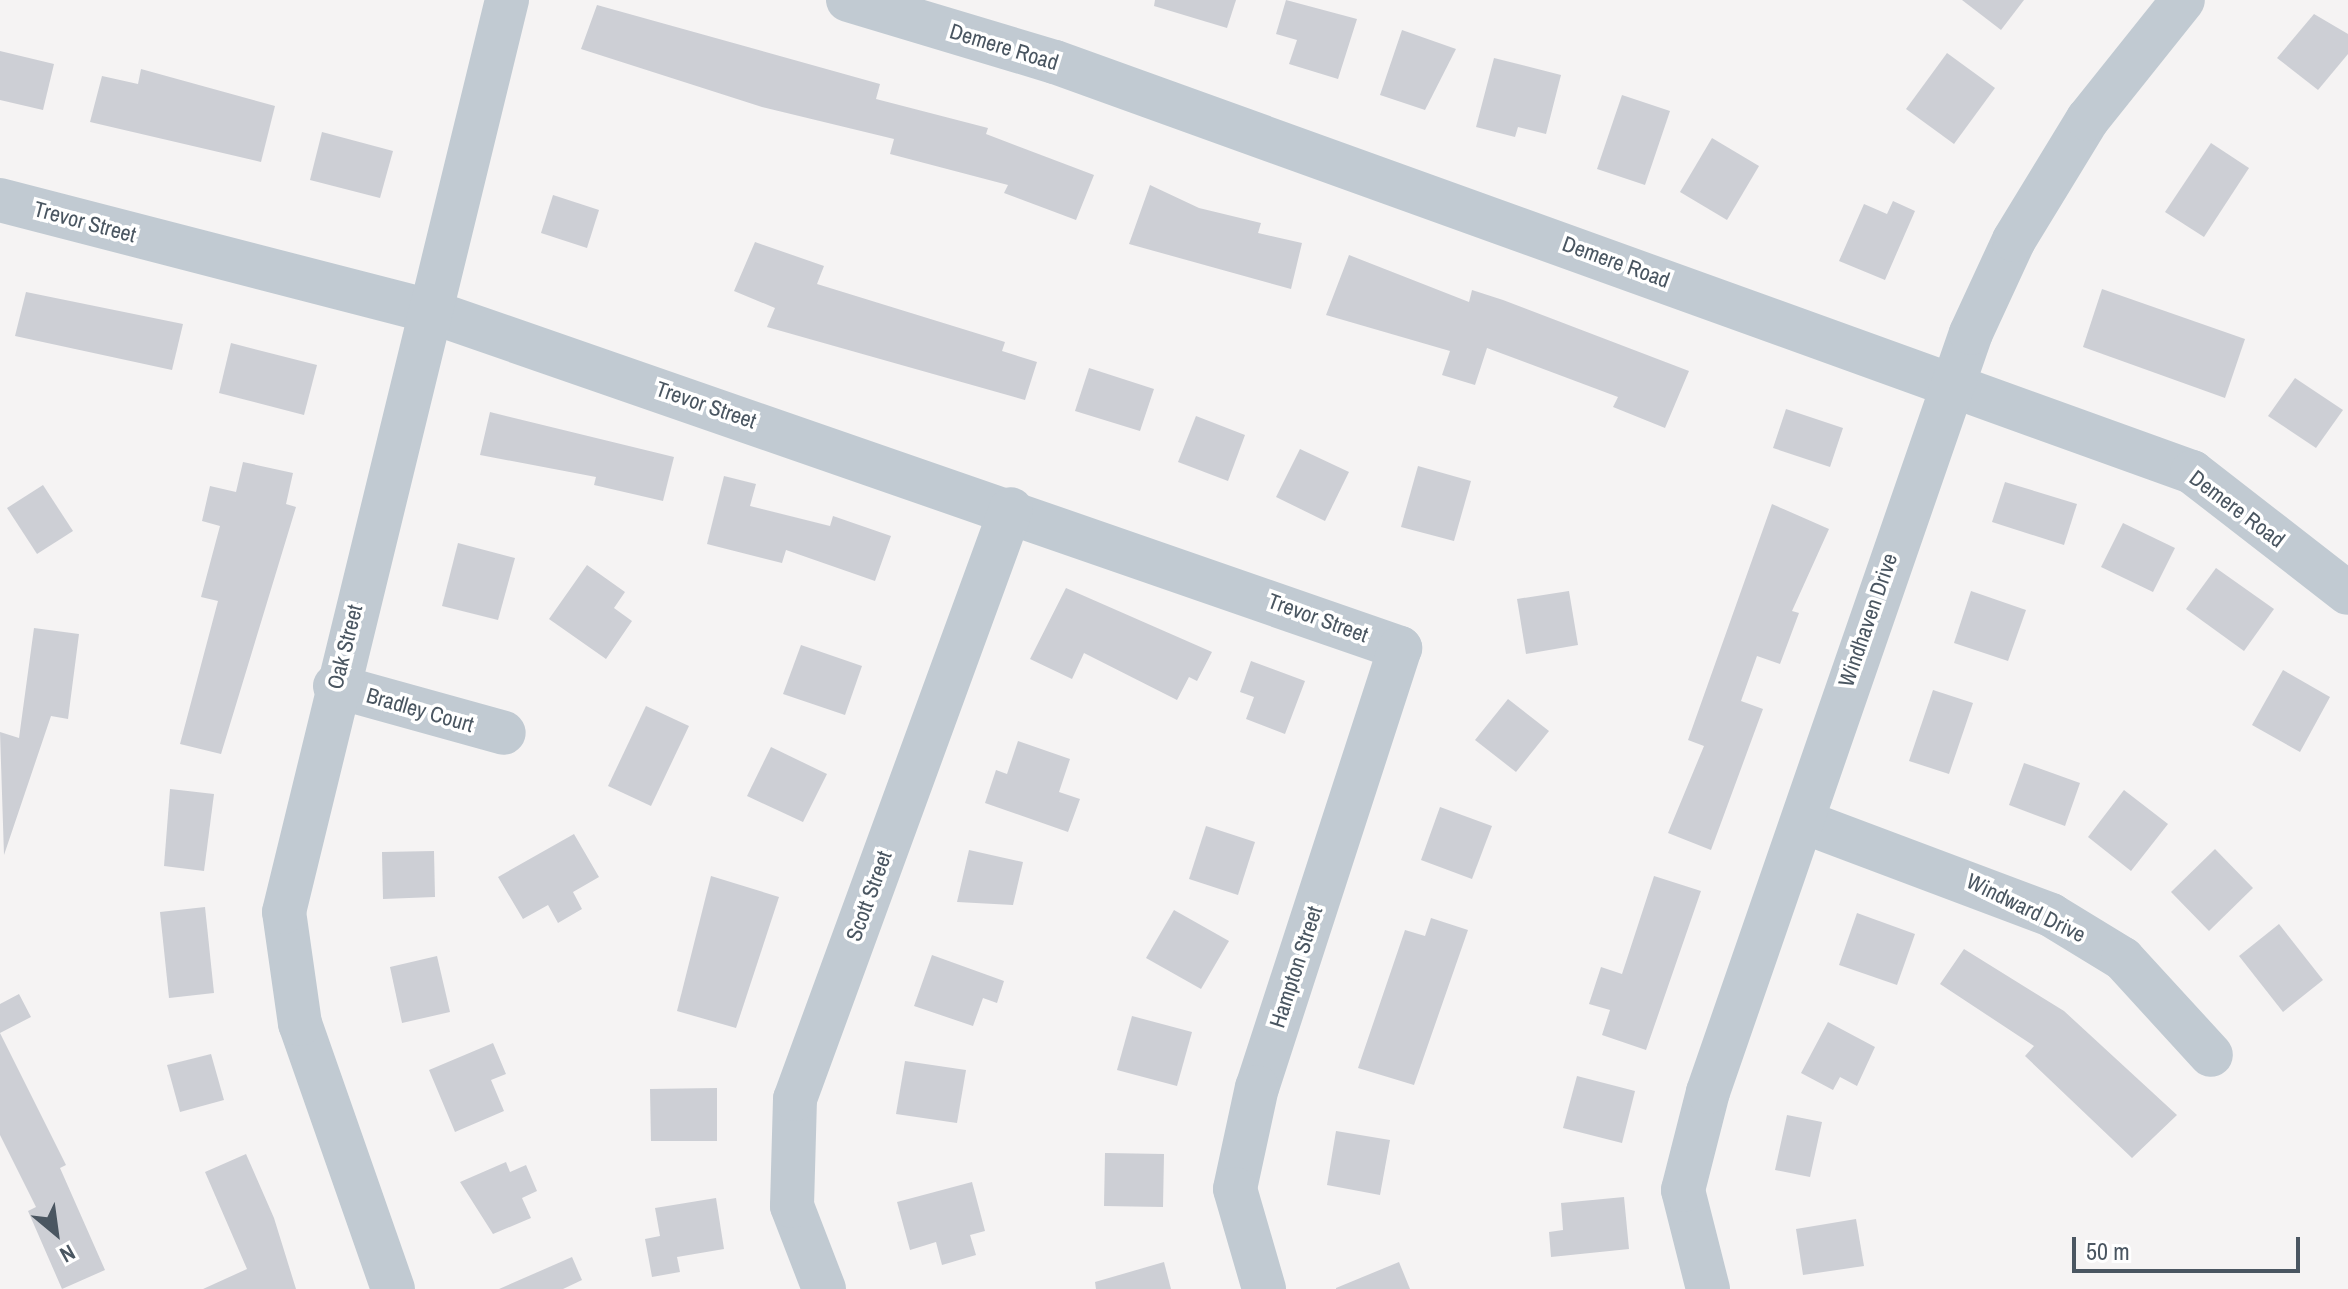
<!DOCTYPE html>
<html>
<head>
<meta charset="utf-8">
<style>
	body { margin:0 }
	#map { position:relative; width:2348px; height:1289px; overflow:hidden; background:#f5f3f3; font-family:"Archivo Narrow",sans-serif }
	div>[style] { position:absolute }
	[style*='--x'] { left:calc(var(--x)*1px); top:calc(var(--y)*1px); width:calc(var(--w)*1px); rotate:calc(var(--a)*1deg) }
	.building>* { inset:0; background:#cdcfd5 }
	.minor>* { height:44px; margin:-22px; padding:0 22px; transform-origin:22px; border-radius:22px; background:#c1cad2 }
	span { translate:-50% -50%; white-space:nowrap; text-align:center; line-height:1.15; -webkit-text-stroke:7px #fff; paint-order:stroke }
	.street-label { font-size:22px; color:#4a5661 }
	.north { position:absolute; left:16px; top:1193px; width:80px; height:80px; -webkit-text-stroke:6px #fff; paint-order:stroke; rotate:151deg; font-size:22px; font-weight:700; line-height:32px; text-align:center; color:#4a5661 }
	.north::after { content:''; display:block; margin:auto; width:28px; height:36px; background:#4a5661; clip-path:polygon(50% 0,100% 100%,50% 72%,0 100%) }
	.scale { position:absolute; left:2072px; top:1237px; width:228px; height:36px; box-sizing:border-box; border:4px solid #4a5661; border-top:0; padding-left:10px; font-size:24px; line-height:28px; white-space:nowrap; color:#4a5661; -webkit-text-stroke:6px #fff; paint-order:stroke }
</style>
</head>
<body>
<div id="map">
	<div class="building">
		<i style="clip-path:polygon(1155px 0,1236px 0,1227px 28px,1154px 6px)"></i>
		<i style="clip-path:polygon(1286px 0,1357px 19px,1338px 79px,1289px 64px,1297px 40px,1276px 34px)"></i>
		<i style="clip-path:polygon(1962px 0,2024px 0,2001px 30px)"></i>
		<i style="clip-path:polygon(597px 5px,880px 84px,876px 99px,988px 128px,986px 134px,1094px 175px,1076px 220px,1004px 193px,1008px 185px,890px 154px,894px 139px,762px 107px,581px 49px)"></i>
		<i style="clip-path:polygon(2314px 14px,2348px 34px,2348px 54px,2318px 90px,2277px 58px)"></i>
		<i style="clip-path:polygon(1402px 30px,1456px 49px,1425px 110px,1380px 95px)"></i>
		<i style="clip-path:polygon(0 51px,54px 64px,43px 110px,0 100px)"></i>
		<i style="clip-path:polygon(1947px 53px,1995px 88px,1954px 144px,1906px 109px)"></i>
		<i style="clip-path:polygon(1494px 58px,1561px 75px,1546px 134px,1518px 127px,1515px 137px,1476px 127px)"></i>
		<i style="clip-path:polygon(141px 69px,275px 106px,261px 162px,90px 122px,102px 76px,138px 84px)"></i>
		<i style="clip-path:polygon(1622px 95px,1670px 111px,1645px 185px,1597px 169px)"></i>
		<i style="clip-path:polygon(322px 132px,393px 151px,380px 198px,310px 180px)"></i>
		<i style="clip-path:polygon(1712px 138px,1759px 166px,1727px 220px,1680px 192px)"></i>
		<i style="clip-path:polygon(2211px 143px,2249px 168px,2204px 237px,2165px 212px)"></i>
		<i style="clip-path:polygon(1150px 185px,1199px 208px,1261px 223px,1258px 233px,1302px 243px,1291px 289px,1129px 244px)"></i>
		<i style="clip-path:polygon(553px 195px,599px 210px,587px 248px,541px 233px)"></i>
		<i style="clip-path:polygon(1893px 201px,1915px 211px,1885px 280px,1839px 261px,1864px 204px,1887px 214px)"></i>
		<i style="clip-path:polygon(755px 242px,824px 266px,817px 284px,1005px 342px,1002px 351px,1037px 362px,1025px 400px,767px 327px,775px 308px,734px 291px)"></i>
		<i style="clip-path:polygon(1349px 255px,1469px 302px,1472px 290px,1503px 300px,1689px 371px,1665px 428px,1613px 407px,1618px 397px,1487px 348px,1475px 385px,1442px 375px,1450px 351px,1326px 315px)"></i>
		<i style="clip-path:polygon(2102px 289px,2245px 339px,2225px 398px,2083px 347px)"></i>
		<i style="clip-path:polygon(26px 292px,183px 324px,172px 370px,15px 336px)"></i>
		<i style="clip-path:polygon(231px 343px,317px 365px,304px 415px,219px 393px)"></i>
		<i style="clip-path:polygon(1089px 368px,1154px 389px,1140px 431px,1075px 411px)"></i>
		<i style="clip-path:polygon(2295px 378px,2343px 410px,2316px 448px,2268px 416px)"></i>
		<i style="clip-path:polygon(1786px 409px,1843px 428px,1830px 467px,1773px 448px)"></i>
		<i style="clip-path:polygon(490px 412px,674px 457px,663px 501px,594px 485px,596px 477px,480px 455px)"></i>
		<i style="clip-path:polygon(1196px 416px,1245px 435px,1228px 481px,1178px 462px)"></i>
		<i style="clip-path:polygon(1300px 449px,1349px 472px,1325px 521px,1276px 497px)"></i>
		<i style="clip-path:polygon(243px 462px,293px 473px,286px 504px,296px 507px,221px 754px,180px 744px,218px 601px,201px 597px,220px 526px,202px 521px,210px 486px,236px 492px)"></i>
		<i style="clip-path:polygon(1418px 466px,1471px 481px,1454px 541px,1401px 527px)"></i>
		<i style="clip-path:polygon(724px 476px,756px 484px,750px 506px,830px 526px,833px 516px,891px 536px,875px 581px,786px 550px,782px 563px,707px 544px)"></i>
		<i style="clip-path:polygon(2005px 482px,2077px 504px,2064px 545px,1992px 522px)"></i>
		<i style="clip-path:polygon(43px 485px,73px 531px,37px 554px,7px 508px)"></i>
		<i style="clip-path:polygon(1772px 504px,1829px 529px,1792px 611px,1799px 613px,1780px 664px,1757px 656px,1741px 701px,1763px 709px,1711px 850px,1668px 833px,1704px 746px,1688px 740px)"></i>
		<i style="clip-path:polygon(2123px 523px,2175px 548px,2153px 592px,2101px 567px)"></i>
		<i style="clip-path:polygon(458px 543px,515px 558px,498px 620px,442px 606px)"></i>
		<i style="clip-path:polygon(587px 565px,625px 592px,614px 608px,632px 621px,606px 659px,549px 619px)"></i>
		<i style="clip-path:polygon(2216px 568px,2274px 609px,2244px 651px,2186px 609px)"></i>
		<i style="clip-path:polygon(1066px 588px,1212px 652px,1197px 681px,1189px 677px,1177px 700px,1084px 653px,1072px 679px,1030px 659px)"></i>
		<i style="clip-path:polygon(1569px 591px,1578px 645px,1526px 654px,1517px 599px)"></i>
		<i style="clip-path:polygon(1971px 591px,2026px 610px,2008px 661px,1954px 643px)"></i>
		<i style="clip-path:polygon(34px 628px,79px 634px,68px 719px,51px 716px,4px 855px,0 732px,19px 738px)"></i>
		<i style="clip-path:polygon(801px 645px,862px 666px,845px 715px,783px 694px)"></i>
		<i style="clip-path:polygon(1251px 661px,1305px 681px,1285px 734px,1246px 719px,1254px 697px,1240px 692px)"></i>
		<i style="clip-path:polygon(2283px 670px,2330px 697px,2300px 752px,2252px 725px)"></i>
		<i style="clip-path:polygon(1933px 690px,1973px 703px,1949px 774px,1909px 761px)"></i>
		<i style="clip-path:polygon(1508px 699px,1549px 731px,1516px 772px,1475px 740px)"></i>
		<i style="clip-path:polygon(646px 706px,689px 726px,651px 806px,608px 786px)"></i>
		<i style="clip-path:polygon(1018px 741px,1070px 759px,1059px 792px,1080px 799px,1068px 832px,985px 803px,996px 770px,1007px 774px)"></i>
		<i style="clip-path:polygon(771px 747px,827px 774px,803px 822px,747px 796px)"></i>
		<i style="clip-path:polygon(2024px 763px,2080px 783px,2065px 826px,2009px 805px)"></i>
		<i style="clip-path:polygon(170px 789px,214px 794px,204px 871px,164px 866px)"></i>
		<i style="clip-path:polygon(2124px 790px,2168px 824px,2131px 871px,2088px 837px)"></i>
		<i style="clip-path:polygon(1440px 807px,1492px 826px,1472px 879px,1421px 860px)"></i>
		<i style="clip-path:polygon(1206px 826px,1255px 842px,1238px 895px,1189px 879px)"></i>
		<i style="clip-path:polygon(574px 834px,599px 877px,573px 892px,582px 909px,558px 923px,548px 905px,523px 919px,498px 877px)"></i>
		<i style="clip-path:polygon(2215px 849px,2253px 888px,2209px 931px,2171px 892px)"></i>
		<i style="clip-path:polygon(969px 850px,1023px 862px,1013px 905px,957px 902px)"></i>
		<i style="clip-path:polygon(434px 851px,435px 897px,383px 899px,382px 852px)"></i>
		<i style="clip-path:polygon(711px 876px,779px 897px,736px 1028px,677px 1011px)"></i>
		<i style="clip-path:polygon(1654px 876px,1701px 891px,1646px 1050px,1602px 1035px,1610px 1010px,1589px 1004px,1601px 967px,1622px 974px)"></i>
		<i style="clip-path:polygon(205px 907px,214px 993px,169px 998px,160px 912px)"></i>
		<i style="clip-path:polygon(1174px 910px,1229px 941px,1201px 989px,1146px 958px)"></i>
		<i style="clip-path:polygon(1857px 913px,1915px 934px,1897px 985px,1839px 965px)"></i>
		<i style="clip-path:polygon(1431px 918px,1468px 930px,1414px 1085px,1358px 1068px,1405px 930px,1425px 936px)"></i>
		<i style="clip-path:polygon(2279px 924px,2323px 980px,2283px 1012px,2239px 956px)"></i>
		<i style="clip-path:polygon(1964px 949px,2064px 1011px,2177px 1115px,2132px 1158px,2025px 1056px,2034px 1046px,1940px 984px)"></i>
		<i style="clip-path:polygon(932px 955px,1004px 981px,997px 1003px,983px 998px,973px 1026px,914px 1006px)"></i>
		<i style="clip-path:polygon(437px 956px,450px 1012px,402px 1023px,390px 967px)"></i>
		<i style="clip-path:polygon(19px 994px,31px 1017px,0 1033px,66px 1165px,60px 1168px,105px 1270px,62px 1289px,28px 1211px,36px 1207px,0 1135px,0 1004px)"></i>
		<i style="clip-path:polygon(1132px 1016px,1192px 1032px,1177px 1086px,1117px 1070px)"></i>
		<i style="clip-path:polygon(1828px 1022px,1875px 1047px,1857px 1086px,1840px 1077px,1833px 1090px,1801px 1073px)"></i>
		<i style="clip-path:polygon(493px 1043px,506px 1074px,491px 1080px,504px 1111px,455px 1132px,429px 1070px)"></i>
		<i style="clip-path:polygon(211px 1054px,224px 1100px,180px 1112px,167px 1065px)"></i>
		<i style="clip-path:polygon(905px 1061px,966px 1070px,957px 1123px,896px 1114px)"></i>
		<i style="clip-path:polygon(1577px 1076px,1635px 1091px,1622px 1143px,1563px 1128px)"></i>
		<i style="clip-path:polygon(717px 1088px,717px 1141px,651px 1141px,650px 1089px)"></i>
		<i style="clip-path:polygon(1787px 1115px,1822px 1122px,1810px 1177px,1775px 1170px)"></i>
		<i style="clip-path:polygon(1336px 1131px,1390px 1140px,1380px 1195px,1327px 1185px)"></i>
		<i style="clip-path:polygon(1105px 1153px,1164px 1154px,1163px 1207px,1104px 1206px)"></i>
		<i style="clip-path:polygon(246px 1154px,274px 1218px,296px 1289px,203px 1289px,247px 1269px,205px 1172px)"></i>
		<i style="clip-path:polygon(506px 1162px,510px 1172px,526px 1165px,537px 1191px,522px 1198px,531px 1218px,493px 1234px,460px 1182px)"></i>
		<i style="clip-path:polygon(972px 1182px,985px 1231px,970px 1235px,976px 1255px,942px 1265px,936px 1242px,910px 1250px,897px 1202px)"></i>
		<i style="clip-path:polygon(1624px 1197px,1629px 1249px,1551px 1257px,1549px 1232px,1563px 1230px,1561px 1203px)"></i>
		<i style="clip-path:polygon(716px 1198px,724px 1249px,677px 1257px,680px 1272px,652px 1277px,645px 1239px,660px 1236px,655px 1208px)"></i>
		<i style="clip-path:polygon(1856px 1219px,1864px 1266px,1803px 1275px,1796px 1229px)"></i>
		<i style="clip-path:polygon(572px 1257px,582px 1280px,563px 1289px,499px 1289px)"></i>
		<i style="clip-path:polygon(1164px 1262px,1171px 1289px,1096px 1289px,1095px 1282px)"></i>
		<i style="clip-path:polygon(1399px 1262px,1410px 1289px,1336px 1289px,1336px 1288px)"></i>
	</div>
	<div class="minor">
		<i style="--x:848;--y:0;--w:216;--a:16.7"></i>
		<i style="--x:1055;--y:62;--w:1209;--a:19.83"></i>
		<i style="--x:2192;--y:472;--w:197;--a:37.8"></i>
		<i style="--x:0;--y:200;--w:446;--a:14.5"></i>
		<i style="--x:432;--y:312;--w:1025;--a:19.14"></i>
		<i style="--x:1400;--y:648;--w:462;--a:108"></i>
		<i style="--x:1257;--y:1087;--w:104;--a:102.2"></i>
		<i style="--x:1235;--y:1189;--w:104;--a:73.8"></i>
		<i style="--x:335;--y:686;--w:175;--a:15.5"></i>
		<i style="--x:1804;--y:822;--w:264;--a:20.6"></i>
		<i style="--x:2051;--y:915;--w:84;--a:31.4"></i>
		<i style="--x:2123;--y:959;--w:130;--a:47.5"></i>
		<i style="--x:393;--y:1289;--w:281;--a:-109.3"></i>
		<i style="--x:300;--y:1024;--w:113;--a:-98.1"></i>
		<i style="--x:284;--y:912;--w:939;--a:-76.26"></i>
		<i style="--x:824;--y:1289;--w:89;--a:-111.1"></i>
		<i style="--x:792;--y:1206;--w:107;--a:-88.4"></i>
		<i style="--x:795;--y:1099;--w:628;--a:-69.89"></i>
		<i style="--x:1708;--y:1289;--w:102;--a:-104.2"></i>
		<i style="--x:1683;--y:1190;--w:101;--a:-75.7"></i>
		<i style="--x:1708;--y:1092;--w:803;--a:-70.89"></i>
		<i style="--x:1971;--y:333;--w:102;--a:-65.2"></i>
		<i style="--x:2014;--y:240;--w:142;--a:-58.6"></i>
		<i style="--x:2088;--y:119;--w:152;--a:-51.4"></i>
	</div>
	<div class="street-label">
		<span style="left:1004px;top:47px;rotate:17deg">Demere Road</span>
		<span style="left:85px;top:222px;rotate:15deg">Trevor Street</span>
		<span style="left:1616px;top:262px;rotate:20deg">Demere Road</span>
		<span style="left:706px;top:405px;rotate:19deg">Trevor Street</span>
		<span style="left:2237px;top:509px;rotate:37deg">Demere Road</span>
		<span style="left:1318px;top:618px;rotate:20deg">Trevor Street</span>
		<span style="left:1868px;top:620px;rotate:-71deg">Windhaven Drive</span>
		<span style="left:345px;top:647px;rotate:-76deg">Oak Street</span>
		<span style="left:420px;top:710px;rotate:16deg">Bradley Court</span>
		<span style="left:869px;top:896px;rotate:-70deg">Scott Street</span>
		<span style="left:2026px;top:908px;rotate:26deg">Windward Drive</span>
		<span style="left:1296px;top:967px;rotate:-72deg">Hampton Street</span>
	</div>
	<div class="north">N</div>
	<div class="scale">50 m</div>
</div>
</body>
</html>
